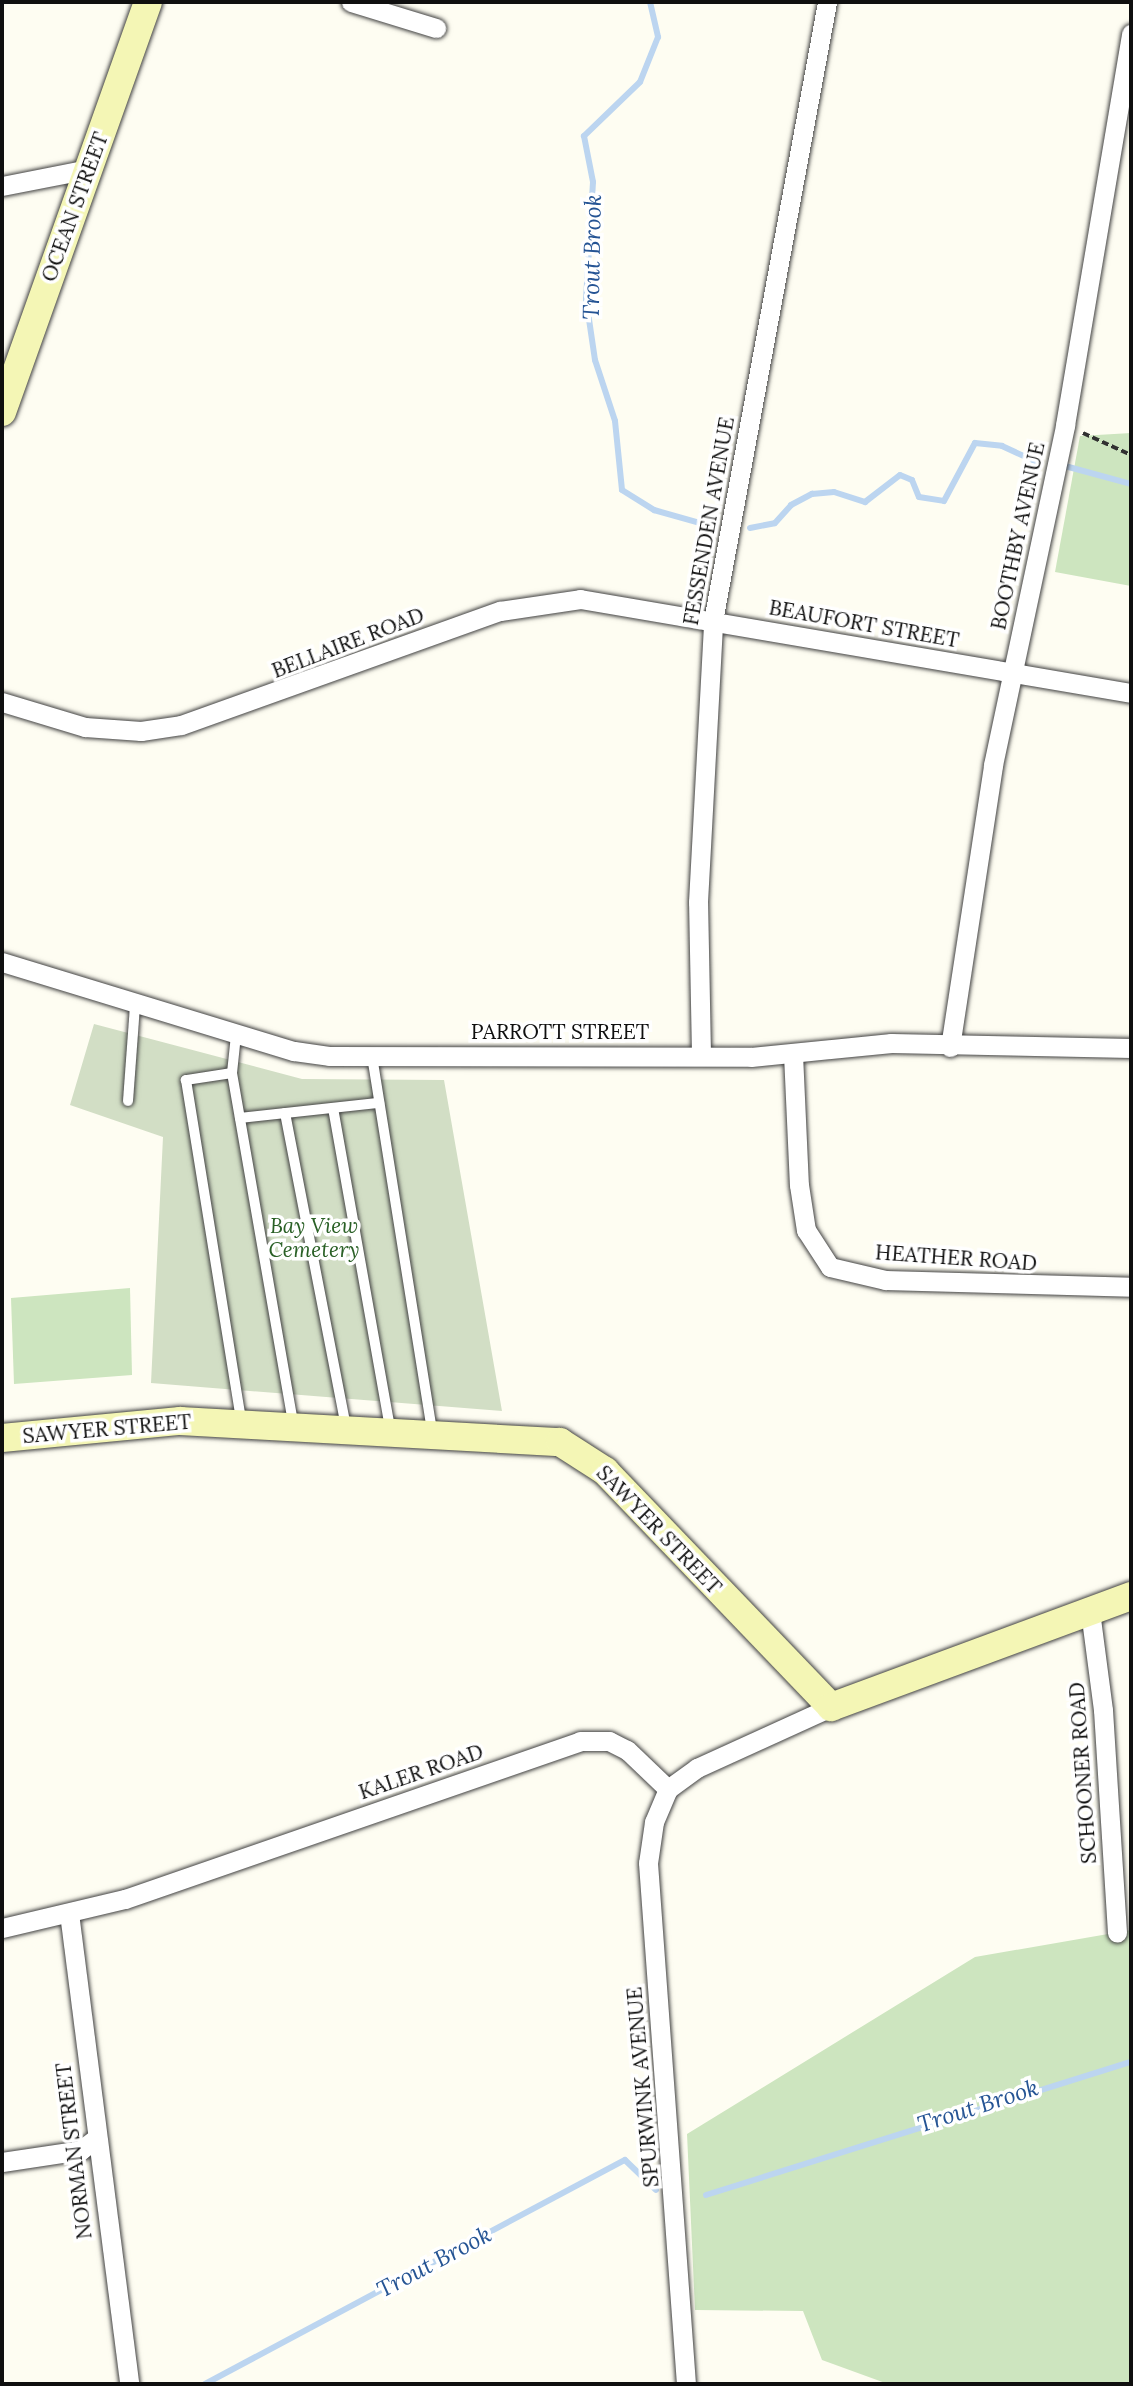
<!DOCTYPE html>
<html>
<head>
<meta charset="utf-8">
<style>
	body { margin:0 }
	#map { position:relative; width:1133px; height:2386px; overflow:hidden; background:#fefdf2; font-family:Lora,serif }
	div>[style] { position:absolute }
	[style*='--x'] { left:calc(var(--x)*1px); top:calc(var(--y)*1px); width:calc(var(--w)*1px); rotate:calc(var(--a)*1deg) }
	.green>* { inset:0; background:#cde5bf }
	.cemetery>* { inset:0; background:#d2dec5 }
	.stream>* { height:6px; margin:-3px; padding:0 3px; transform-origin:3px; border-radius:3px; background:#bcd5f0 }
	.path>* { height:3.5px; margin-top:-1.75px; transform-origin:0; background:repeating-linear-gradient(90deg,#313131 0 7px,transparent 0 10.5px) }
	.roads { filter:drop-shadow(0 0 2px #424242) drop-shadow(0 0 2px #424242) }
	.lane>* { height:10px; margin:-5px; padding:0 5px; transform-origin:5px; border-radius:5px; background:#fff }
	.street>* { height:19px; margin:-9.5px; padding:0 9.5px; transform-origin:9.5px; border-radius:9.5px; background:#fff }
	.secondary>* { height:28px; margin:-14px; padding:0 14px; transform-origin:14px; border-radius:14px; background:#f4f6b5 }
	span { translate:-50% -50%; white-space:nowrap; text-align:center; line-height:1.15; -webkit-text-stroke:7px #fff; paint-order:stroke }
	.street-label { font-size:21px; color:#0f0f0f }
	.park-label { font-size:21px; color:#2a6026; font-style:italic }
	.water-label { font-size:23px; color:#255494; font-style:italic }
	.frame { position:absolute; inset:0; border:4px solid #0f0f0f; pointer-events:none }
</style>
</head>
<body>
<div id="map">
	<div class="green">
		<i style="clip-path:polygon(1131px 433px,1131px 586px,1055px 572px,1080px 436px)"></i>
		<i style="clip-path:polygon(130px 1288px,132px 1375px,14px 1384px,11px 1298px)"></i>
		<i style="clip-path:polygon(1131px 1930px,1131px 2384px,888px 2384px,822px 2360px,803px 2311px,695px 2310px,687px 2134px,975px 1957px)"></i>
	</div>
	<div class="cemetery">
		<i style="clip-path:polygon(94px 1024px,302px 1079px,444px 1080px,502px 1411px,151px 1383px,163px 1137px,70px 1105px)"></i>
	</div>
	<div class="stream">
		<i style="--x:650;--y:2;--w:36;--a:77"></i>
		<i style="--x:658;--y:37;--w:48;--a:111.8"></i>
		<i style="--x:640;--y:82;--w:78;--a:136"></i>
		<i style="--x:584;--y:136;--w:47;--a:78.9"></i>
		<i style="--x:593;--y:182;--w:117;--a:93.4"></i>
		<i style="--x:586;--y:299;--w:62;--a:81.6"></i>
		<i style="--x:595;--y:360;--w:64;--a:71.8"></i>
		<i style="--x:615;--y:421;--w:69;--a:84.2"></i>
		<i style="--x:622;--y:490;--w:38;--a:32"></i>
		<i style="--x:654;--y:510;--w:51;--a:15.9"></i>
		<i style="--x:1065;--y:466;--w:68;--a:15.3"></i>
		<i style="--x:750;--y:528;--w:25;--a:-11"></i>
		<i style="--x:775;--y:523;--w:24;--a:-48"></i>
		<i style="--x:791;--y:505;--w:24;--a:-28"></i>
		<i style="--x:812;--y:494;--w:22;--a:-5"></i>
		<i style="--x:834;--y:492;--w:33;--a:18"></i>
		<i style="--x:865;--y:502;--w:44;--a:-37.6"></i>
		<i style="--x:900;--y:475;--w:13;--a:23"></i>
		<i style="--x:912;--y:480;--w:18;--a:68"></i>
		<i style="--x:919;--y:497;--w:25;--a:9"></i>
		<i style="--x:944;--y:501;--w:66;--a:-61.9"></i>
		<i style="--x:975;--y:443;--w:27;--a:6"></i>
		<i style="--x:1002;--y:446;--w:41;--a:24.7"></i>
		<i style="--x:706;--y:2195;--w:445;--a:-17.4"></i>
		<i style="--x:205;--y:2384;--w:476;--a:-28.1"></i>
		<i style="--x:625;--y:2160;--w:43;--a:44.1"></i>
	</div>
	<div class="path">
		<i style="--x:1083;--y:433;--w:53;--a:24.6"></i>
	</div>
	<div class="roads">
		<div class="lane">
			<i style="--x:236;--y:1035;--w:38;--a:96"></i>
			<i style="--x:232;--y:1073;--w:355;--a:80.1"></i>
			<i style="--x:372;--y:1056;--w:380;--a:80.9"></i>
			<i style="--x:232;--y:1073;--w:47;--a:171.3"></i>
			<i style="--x:186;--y:1080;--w:345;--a:80.8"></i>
			<i style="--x:128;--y:1101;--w:96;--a:-85.8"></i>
			<i style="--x:333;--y:1108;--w:325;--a:79.9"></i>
			<i style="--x:285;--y:1113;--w:319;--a:79"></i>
			<i style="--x:240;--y:1118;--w:140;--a:-6.2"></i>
		</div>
		<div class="street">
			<i style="--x:351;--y:2;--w:89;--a:17"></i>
			<i style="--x:2;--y:186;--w:89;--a:-11.1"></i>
			<i style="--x:2;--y:702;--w:87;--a:16.8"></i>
			<i style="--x:85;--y:727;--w:56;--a:4.1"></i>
			<i style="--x:141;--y:731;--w:40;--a:-8.5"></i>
			<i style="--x:181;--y:725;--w:339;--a:-19.7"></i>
			<i style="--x:500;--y:611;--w:81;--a:-8.5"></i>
			<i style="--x:580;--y:599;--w:559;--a:9.68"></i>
			<i style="--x:2;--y:962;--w:305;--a:17"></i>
			<i style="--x:294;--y:1051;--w:35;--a:8"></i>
			<i style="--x:329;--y:1056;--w:422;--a:0.1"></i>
			<i style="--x:751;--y:1057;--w:141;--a:-5.7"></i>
			<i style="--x:891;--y:1043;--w:240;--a:1.2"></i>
			<i style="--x:950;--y:1047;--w:285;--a:-81.3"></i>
			<i style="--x:993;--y:765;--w:348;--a:-78"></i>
			<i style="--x:1065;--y:425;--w:397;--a:-80.4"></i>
			<i style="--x:793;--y:1054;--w:131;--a:87.4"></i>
			<i style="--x:799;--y:1185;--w:46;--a:81.2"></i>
			<i style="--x:806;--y:1230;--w:44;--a:57"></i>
			<i style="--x:830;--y:1267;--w:57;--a:13.3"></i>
			<i style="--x:885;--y:1280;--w:246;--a:1.6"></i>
			<i style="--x:701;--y:1055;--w:153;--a:-91.1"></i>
			<i style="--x:698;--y:902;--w:281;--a:-86.9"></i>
			<i style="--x:713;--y:621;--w:629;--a:-79.56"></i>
			<i style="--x:1090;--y:1611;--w:100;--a:82.5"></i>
			<i style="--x:1103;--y:1710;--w:223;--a:86.4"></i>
			<i style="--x:668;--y:1789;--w:36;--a:113"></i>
			<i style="--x:654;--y:1822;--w:41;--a:98.3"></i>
			<i style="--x:648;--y:1863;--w:522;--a:85.83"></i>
			<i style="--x:668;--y:1789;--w:36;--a:-36"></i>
			<i style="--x:697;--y:1768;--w:147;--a:-24.5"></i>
			<i style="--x:69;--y:1913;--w:475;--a:82.7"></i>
			<i style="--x:2;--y:1928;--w:126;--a:-13.3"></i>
			<i style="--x:125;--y:1899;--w:482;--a:-19.1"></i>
			<i style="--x:580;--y:1741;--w:29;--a:0"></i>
			<i style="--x:609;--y:1741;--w:20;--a:27"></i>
			<i style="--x:627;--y:1750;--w:57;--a:43.6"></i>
			<i style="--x:2;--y:2162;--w:80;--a:-8.6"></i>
			<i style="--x:81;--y:2150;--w:18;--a:-38"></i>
		</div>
		<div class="secondary">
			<i style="--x:2;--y:412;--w:435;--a:-70.4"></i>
			<i style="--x:2;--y:1438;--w:179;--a:-5.5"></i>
			<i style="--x:180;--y:1421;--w:381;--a:3.2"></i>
			<i style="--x:560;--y:1442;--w:54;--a:32.8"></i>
			<i style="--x:605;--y:1471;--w:327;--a:46.2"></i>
			<i style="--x:831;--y:1707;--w:320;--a:-20.3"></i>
		</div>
	</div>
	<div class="street-label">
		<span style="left:75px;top:207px;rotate:-70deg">OCEAN STREET</span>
		<span style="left:709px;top:521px;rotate:-80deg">FESSENDEN AVENUE</span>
		<span style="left:1018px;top:536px;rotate:-78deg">BOOTHBY AVENUE</span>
		<span style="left:864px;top:624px;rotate:10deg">BEAUFORT STREET</span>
		<span style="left:348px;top:643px;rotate:-21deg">BELLAIRE ROAD</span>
		<span style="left:560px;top:1032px">PARROTT STREET</span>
		<span style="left:956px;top:1258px;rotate:4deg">HEATHER ROAD</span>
		<span style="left:107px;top:1429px;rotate:-5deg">SAWYER STREET</span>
		<span style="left:659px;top:1530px;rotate:46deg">SAWYER STREET</span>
		<span style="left:421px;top:1772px;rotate:-19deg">KALER ROAD</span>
		<span style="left:1083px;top:1773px;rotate:-94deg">SCHOONER ROAD</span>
		<span style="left:643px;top:2087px;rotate:-95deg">SPURWINK AVENUE</span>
		<span style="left:74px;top:2151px;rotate:-97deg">NORMAN STREET</span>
	</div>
	<div class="park-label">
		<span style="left:314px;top:1238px">Bay View<br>Cemetery</span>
	</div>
	<div class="water-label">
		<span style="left:592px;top:257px;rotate:-89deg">Trout Brook</span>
		<span style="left:978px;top:2106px;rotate:-18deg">Trout Brook</span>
		<span style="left:434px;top:2262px;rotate:-28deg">Trout Brook</span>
	</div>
	<div class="frame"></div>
</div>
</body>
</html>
